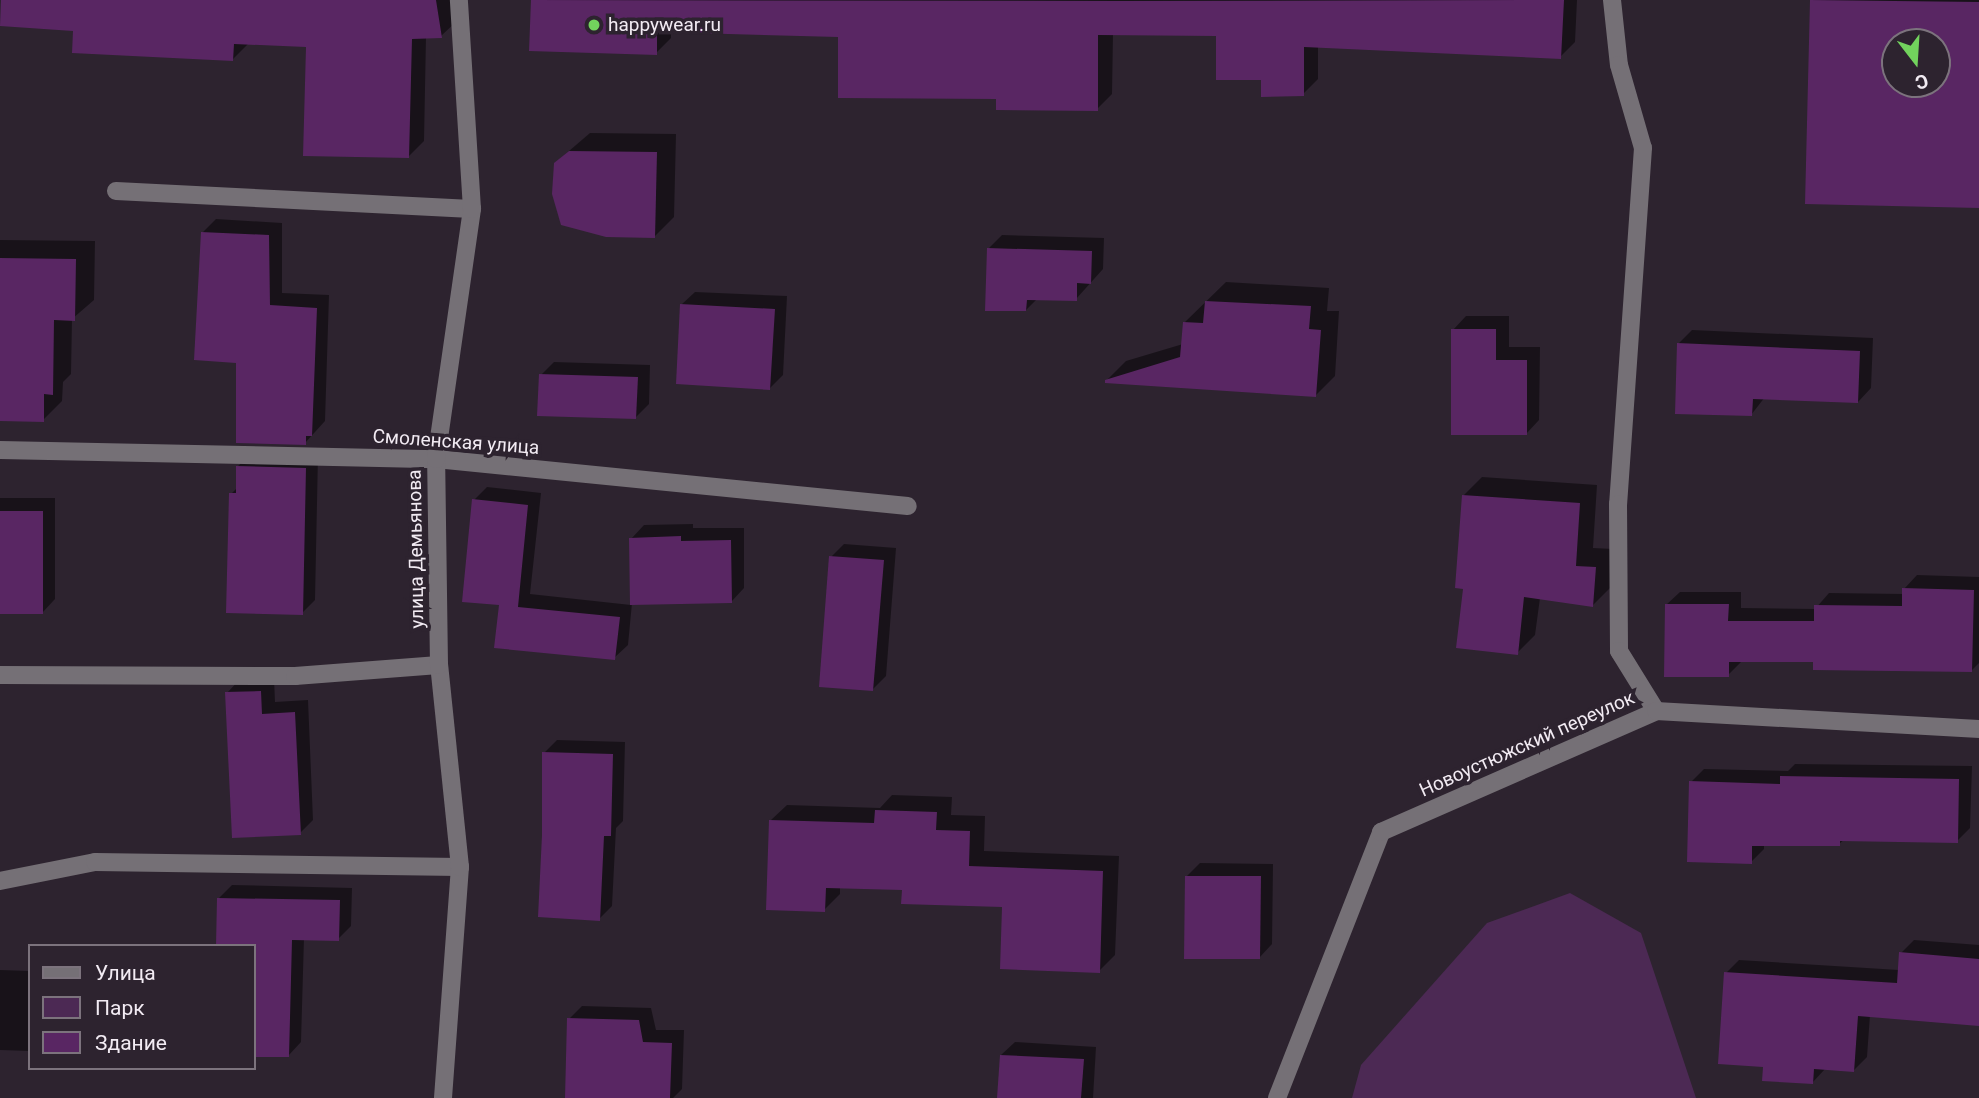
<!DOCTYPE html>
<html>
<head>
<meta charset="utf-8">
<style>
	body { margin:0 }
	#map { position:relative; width:1979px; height:1098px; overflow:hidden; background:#2d232f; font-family:Roboto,sans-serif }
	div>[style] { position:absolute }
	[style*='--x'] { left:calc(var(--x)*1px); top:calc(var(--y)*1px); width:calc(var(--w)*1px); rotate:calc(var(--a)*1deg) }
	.green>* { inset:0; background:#4c2954 }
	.shadow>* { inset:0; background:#0007 }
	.building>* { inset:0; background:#592663 }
	.minor>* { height:18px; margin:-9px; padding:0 9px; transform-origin:9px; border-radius:9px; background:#757076 }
	.dots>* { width:19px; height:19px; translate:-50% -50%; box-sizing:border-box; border:4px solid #2d232f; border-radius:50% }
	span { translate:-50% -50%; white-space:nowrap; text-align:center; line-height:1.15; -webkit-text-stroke:7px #2d232f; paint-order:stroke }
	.poi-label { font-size:19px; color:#f2ebf3 }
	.left { translate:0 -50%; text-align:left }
	.street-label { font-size:19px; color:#f2ebf3 }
	.legend { position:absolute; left:28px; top:944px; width:228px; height:126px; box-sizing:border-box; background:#2d232f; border:2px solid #7c737d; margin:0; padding:9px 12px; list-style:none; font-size:21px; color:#f2ebf3 }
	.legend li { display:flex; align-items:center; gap:14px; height:35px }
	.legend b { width:35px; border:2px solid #7c737d }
	.north { position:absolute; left:1881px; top:28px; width:70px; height:70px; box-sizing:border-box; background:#2d232f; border:2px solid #7c737d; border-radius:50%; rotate:163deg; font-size:19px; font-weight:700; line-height:28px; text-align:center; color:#f2ebf3 }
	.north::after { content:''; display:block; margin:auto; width:24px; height:32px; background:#72d25d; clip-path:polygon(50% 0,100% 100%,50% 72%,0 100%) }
</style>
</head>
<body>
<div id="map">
	<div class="green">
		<i style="clip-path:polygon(1570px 893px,1641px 933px,1696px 1098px,1352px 1098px,1361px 1065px,1487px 923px)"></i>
	</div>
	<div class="shadow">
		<i style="clip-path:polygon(11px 0,454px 0,457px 21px,441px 36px,426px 37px,424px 141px,408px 157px,307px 45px,249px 43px,233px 59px,75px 30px)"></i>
		<i style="clip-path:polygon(533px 0,1577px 0,1575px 42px,1560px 57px,1318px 46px,1318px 79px,1303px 94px,1263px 79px,1218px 34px,1113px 34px,1112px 94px,1097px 109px,840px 35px,671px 30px,671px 38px,656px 53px,531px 49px)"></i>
		<i style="clip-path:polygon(evenodd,1812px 0,1979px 0,1979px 207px,1807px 202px,1812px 0,1895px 42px,1937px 42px,1937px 84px,1895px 84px,1895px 42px)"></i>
		<i style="clip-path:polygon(590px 133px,676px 134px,674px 217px,655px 236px,555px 163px)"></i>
		<i style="clip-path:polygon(216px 219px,282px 223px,282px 293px,329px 295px,325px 421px,305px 443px,237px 362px,203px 232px)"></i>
		<i style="clip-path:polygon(1002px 235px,1104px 238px,1103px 269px,1076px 299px,1037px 299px,1026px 310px,989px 248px)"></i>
		<i style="clip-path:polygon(0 240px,95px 241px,94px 300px,72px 319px,71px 374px,63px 382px,62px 401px,43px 420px,0 420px)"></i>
		<i style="clip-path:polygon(1226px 282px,1329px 288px,1327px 311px,1339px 311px,1335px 376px,1316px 395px,1107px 380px,1126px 361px,1183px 344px,1185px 322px)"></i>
		<i style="clip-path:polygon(695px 292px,787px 296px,783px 375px,770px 388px,681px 305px)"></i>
		<i style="clip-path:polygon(1466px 316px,1509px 316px,1509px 347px,1540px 347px,1539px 420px,1526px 434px,1453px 330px)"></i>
		<i style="clip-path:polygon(1692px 330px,1873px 338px,1871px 388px,1858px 402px,1765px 397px,1751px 415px,1679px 343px)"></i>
		<i style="clip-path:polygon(554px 362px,650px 365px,649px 404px,636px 417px,541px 375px)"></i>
		<i style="clip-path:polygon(251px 454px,318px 455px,315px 600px,302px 613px,231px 494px,237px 488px,237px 467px)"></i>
		<i style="clip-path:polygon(1482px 477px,1597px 485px,1593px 548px,1613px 549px,1611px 587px,1593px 605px,1540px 598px,1535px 635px,1517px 653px,1464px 495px)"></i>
		<i style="clip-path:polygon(487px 487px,541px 493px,530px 594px,631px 605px,631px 539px,644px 525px,693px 524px,693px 528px,744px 528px,744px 588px,731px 602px,632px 603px,628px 645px,614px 658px,501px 604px,474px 500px)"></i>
		<i style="clip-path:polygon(0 498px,55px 498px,55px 599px,42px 613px,0 612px)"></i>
		<i style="clip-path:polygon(844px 544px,896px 548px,886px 676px,873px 689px,831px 557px)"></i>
		<i style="clip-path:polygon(1917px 575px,1979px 577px,1979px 663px,1971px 671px,1815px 661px,1741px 662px,1728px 675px,1666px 605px,1680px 592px,1741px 592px,1741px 608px,1815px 609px,1829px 593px,1904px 594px,1904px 589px)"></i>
		<i style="clip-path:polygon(274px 678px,275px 702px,308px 700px,313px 820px,300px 833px,227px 693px,240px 679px)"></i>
		<i style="clip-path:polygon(557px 740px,625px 742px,623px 821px,616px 828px,612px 906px,599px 919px,544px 835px,544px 753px)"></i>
		<i style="clip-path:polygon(1795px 764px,1972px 766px,1970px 828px,1957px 841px,1845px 839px,1839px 844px,1764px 844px,1764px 849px,1751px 862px,1691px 782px,1704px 769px,1788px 771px)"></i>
		<i style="clip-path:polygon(892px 795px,952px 797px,951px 815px,985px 816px,984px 851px,1119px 856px,1115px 955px,1099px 971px,1004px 906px,904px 888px,840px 887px,840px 894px,824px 910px,771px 820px,787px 805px,880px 808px)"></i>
		<i style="clip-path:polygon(1200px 863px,1273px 864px,1272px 944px,1259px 958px,1187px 876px)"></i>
		<i style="clip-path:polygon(232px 885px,352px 888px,351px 926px,338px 939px,304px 938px,301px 1042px,288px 1056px,254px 1055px,254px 946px,219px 898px)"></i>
		<i style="clip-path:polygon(1914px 940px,1979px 945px,1979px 1024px,1870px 1015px,1867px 1057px,1854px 1070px,1825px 1069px,1812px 1083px,1765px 1065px,1726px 973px,1739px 960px,1899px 970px,1901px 953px)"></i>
		<i style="clip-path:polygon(0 970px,30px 971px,30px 1051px,0 1050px)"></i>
		<i style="clip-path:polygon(582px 1006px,651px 1008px,656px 1030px,684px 1030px,682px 1089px,673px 1098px,567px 1098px,569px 1019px)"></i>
		<i style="clip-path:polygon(1015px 1042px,1096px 1047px,1093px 1098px,999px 1098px,1001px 1055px)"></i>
	</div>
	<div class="building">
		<i style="clip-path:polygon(1px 0,436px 0,442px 38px,412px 39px,409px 158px,303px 156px,306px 47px,234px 44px,233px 61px,72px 53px,73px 31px,0 26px)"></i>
		<i style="clip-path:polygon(531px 0,1118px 1px,1564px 0,1561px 59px,1304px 47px,1304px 96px,1261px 97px,1261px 80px,1216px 80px,1216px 36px,1098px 35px,1098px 111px,996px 110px,996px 99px,838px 98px,838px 37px,657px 32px,657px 55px,529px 51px)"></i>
		<i style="clip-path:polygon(evenodd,1810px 0,1979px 2px,1979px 208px,1805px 204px,1810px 0,1895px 42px,1937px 42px,1937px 84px,1895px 84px,1895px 42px)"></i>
		<i style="clip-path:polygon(569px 151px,657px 152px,655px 238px,606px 237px,561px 225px,552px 194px,554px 163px)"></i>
		<i style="clip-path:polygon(201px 232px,269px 235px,270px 305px,317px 308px,312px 436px,306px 436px,306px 445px,236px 443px,236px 363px,194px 360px)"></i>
		<i style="clip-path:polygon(987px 248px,1092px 251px,1091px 284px,1077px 283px,1077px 301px,1027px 300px,1026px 311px,985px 311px)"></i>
		<i style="clip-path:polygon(0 258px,76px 259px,75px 321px,54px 320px,53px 395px,44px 394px,44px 422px,0 421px)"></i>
		<i style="clip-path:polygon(1205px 301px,1311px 306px,1309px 329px,1321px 330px,1316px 397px,1105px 383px,1105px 380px,1180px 357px,1183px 322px,1203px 323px)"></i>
		<i style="clip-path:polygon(680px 304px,775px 309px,770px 390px,676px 384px)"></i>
		<i style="clip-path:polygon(1451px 329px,1496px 329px,1496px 360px,1527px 360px,1527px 435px,1451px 435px)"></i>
		<i style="clip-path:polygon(1677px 343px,1860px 351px,1858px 403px,1753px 399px,1752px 416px,1675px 414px)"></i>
		<i style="clip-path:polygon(539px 374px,638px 377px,636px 419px,537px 416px)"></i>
		<i style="clip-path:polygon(236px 466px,306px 468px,303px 615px,226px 613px,229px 493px,236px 493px)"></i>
		<i style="clip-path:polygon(1462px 495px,1580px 503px,1576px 566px,1596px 567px,1593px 607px,1524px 597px,1518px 655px,1456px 648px,1463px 589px,1455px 588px)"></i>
		<i style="clip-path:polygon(472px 499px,528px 505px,518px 607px,620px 617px,615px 660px,494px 648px,499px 605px,462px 602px)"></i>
		<i style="clip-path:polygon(0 511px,43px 511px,43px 614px,0 614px)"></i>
		<i style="clip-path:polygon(681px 536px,681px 541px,731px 540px,732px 603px,630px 605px,629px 538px)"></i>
		<i style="clip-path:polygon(829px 556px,884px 560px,873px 691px,819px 687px)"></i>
		<i style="clip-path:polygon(1902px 588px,1974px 590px,1972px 672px,1813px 670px,1813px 662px,1729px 662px,1729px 677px,1664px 677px,1665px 604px,1729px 604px,1728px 621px,1814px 621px,1814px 605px,1902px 606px)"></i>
		<i style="clip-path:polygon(261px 691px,262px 714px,295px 712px,301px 835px,232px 838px,225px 692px)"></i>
		<i style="clip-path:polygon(542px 752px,613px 754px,611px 836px,604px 836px,600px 921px,538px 917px,542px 835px)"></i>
		<i style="clip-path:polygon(1780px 776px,1959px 779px,1958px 843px,1840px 841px,1840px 846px,1752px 846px,1752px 864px,1687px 862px,1689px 781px,1780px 784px)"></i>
		<i style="clip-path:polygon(875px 810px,937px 812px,936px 830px,970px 831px,969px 866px,1103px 871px,1100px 973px,1000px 969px,1002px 907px,901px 904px,902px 890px,826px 888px,825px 912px,766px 910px,769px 820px,874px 823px)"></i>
		<i style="clip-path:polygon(1185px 876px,1261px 876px,1260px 959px,1184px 959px)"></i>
		<i style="clip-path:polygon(217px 898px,340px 900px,339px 941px,292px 940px,289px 1057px,254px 1057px,254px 946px,216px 946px)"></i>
		<i style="clip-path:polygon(1899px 952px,1979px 959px,1979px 1026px,1858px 1016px,1854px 1072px,1814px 1069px,1813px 1084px,1762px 1081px,1763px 1067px,1718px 1064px,1724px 972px,1897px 983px)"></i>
		<i style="clip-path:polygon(567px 1018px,639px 1020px,643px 1042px,672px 1043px,670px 1098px,565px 1098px)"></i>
		<i style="clip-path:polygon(1000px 1055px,1084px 1059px,1081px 1098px,997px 1098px)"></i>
	</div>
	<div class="minor">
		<i style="--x:1612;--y:0;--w:65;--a:83.9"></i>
		<i style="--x:1619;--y:65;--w:86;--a:73.9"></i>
		<i style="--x:1643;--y:148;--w:357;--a:94"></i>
		<i style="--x:1618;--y:504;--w:147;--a:89.6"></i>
		<i style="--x:1619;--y:651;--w:70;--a:58.3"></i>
		<i style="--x:116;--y:191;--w:356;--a:2.9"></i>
		<i style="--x:0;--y:450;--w:436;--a:1.2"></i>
		<i style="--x:436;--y:459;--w:474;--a:5.7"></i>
		<i style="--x:0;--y:675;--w:295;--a:0.2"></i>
		<i style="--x:295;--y:676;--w:144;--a:-4.4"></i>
		<i style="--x:0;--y:881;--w:97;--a:-11.3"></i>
		<i style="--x:95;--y:862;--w:365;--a:0.8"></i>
		<i style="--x:443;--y:1098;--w:232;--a:-85.8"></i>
		<i style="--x:460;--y:867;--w:203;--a:-95.9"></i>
		<i style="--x:439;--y:665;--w:206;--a:-90.8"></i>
		<i style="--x:436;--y:459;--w:253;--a:-81.8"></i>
		<i style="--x:472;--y:209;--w:209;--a:-93.6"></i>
		<i style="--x:1277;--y:1098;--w:286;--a:-68.6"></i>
		<i style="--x:1381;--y:832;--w:300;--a:-23.7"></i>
		<i style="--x:1656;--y:711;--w:324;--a:3.2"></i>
	</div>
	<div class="dots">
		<i style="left:594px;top:25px;background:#72d25d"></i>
	</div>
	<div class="poi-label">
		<span class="left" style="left:608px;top:25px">happywear.ru</span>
	</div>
	<div class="street-label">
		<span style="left:456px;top:442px;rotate:4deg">Смоленская улица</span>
		<span style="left:416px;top:549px;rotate:-91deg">улица Демьянова</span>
		<span style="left:1527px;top:744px;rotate:-24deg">Новоустюжский переулок</span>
	</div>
	<ul class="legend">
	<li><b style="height:9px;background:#757076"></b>Улица</li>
	<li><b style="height:19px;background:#4c2954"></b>Парк</li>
	<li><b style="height:19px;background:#592663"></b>Здание</li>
	</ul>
	<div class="north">С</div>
</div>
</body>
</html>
